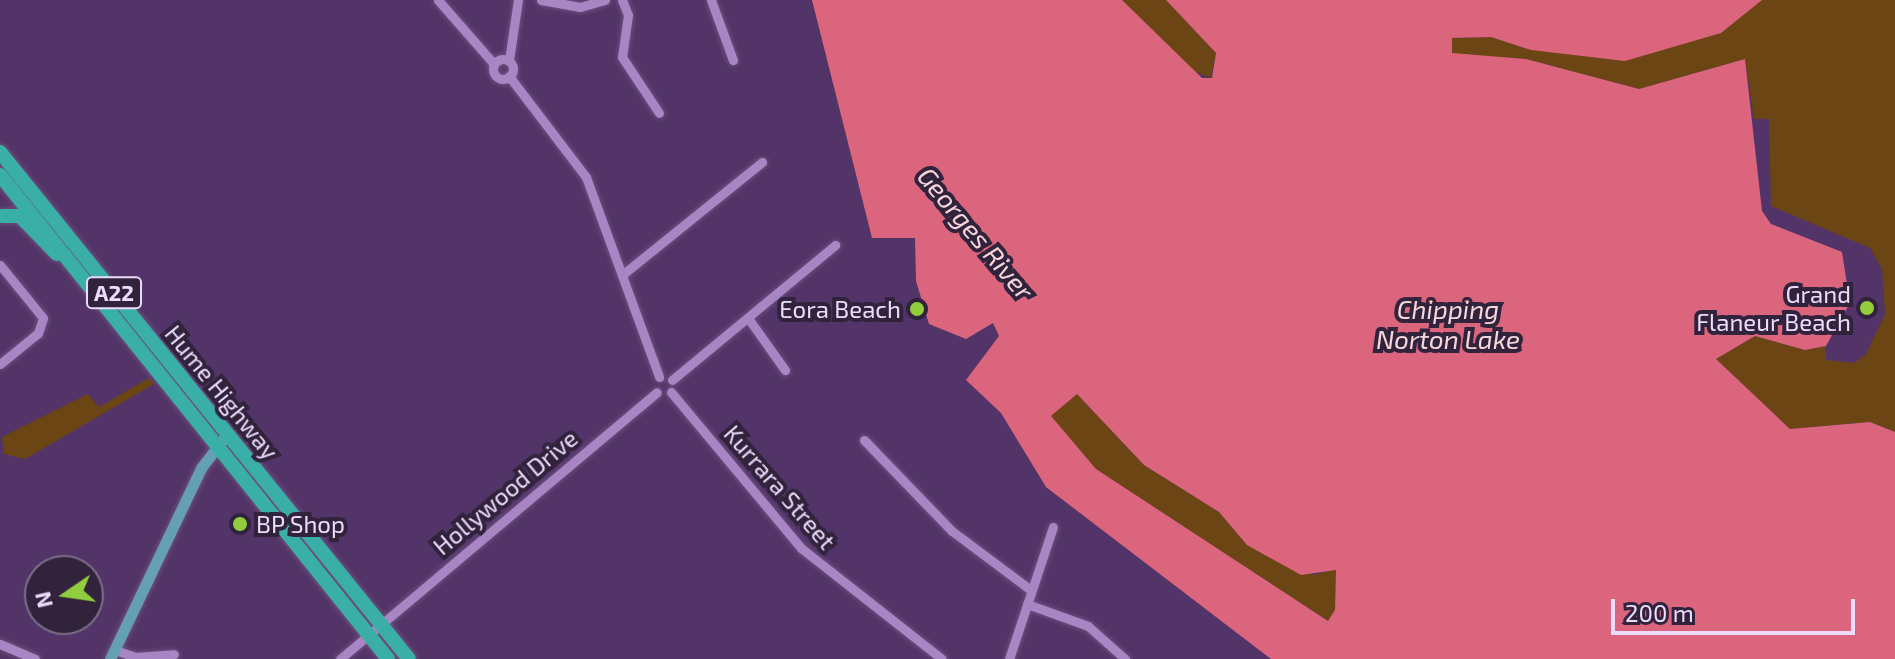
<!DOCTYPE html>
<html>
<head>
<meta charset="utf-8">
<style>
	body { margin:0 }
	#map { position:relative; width:1895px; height:659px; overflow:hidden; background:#533469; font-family:"Exo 2",sans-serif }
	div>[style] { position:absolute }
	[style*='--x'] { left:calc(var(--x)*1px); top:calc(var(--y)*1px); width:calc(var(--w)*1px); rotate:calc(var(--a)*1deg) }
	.green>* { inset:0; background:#6b4514 }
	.water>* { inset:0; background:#db657d }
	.roads { filter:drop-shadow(0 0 2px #6b4f7d) drop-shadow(0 0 2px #6b4f7d) }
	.minor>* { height:9px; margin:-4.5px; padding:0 4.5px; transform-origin:4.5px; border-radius:4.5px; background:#a886c3 }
	.minor>.ring { margin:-4.5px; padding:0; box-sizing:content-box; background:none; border:9px solid #a886c3; border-radius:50% }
	.major>* { height:11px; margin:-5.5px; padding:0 5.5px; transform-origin:5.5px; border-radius:5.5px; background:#659fb3 }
	.highway>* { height:14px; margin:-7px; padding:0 7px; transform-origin:7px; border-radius:7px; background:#39afa8 }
	.dots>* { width:22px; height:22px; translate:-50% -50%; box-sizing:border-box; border:4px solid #31233c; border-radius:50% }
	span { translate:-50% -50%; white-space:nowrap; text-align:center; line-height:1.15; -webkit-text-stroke:8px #31233c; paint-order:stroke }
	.shield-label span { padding:2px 6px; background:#31233c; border:2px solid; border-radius:6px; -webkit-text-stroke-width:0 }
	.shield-label { font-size:22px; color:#eddbfc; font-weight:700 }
	.poi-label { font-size:24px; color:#eddbfc }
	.right { translate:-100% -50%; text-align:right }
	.left { translate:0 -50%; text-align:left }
	.street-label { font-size:24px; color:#eddbfc }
	.water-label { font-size:26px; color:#f6d6da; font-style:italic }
	.north { position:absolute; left:24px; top:555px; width:80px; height:80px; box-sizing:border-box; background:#31233c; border:2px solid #7c6d89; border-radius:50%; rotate:257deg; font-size:22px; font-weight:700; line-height:32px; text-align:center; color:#eddbfc }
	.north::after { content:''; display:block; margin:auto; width:28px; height:36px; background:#92cd3e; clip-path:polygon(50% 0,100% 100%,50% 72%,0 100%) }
	.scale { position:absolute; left:1611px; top:599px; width:244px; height:36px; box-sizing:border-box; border:4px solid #eddbfc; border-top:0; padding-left:10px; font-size:24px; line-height:28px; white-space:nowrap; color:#eddbfc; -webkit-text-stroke:6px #31233c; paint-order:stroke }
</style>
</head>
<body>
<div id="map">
	<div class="green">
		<i style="clip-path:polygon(1122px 0,1166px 0,1216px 53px,1211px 78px,1186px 68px)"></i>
		<i style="clip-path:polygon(1762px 0,1895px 0,1895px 432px,1870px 422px,1790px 429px,1716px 359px,1755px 336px,1805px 350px,1826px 346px,1826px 360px,1854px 363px,1866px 354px,1885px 314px,1882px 269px,1870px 248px,1771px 206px,1769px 119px,1754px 119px,1745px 59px,1639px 89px,1526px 59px,1452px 54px,1452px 38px,1491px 37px,1531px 50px)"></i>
		<i style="clip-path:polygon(149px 378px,154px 384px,25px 459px,4px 454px,2px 437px,88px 394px,99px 407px)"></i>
		<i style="clip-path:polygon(1077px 394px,1144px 465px,1219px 512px,1247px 545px,1313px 575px,1336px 569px,1335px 610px,1328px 621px,1096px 469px,1050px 416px)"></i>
	</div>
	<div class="water">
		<i style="clip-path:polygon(evenodd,812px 0,1122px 0,1202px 78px,1212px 78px,1216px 53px,1166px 0,1762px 0,1721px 33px,1625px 61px,1531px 50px,1491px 37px,1452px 38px,1452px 53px,1526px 59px,1639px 89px,1745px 59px,1762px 211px,1771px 224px,1842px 252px,1850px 303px,1826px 346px,1805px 350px,1755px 336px,1716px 359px,1790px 429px,1870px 422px,1895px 432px,1895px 659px,1271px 659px,1046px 487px,1001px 413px,966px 380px,999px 336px,993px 323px,966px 339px,929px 324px,916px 281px,915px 238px,872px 238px,812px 0,1077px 394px,1144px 465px,1219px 512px,1247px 545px,1301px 575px,1336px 570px,1335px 610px,1328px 621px,1096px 469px,1051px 416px,1077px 394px)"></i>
	</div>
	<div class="roads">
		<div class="minor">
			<i style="--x:438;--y:0;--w:85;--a:48.8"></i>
			<i style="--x:541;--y:0;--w:40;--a:10"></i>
			<i style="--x:580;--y:7;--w:26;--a:-16"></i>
			<i style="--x:622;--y:0;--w:16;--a:68"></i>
			<i style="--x:628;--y:15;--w:42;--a:98.1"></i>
			<i style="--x:622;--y:57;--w:67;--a:56.5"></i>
			<i style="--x:711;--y:0;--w:64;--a:69.9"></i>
			<i class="ring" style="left:493px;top:59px;width:11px;height:11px"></i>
			<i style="--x:509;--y:60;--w:61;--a:-81.5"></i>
			<i style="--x:509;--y:76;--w:127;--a:52.7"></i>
			<i style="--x:586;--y:177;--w:213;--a:69.9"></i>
			<i style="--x:0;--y:265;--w:68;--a:50.9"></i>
			<i style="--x:43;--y:318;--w:16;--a:108"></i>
			<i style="--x:38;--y:333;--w:49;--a:140.8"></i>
			<i style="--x:622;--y:275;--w:180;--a:-38.9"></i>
			<i style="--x:748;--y:318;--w:64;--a:54.6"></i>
			<i style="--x:672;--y:380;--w:212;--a:-39.6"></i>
			<i style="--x:671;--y:392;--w:203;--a:50.2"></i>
			<i style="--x:801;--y:548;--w:179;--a:38.2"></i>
			<i style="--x:864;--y:440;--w:127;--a:46"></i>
			<i style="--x:952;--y:531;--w:99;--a:36.8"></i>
			<i style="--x:1027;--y:604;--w:65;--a:19.8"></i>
			<i style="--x:1088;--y:626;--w:50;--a:41.7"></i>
			<i style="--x:0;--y:644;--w:38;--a:23"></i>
			<i style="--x:115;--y:650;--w:21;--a:19"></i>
			<i style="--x:135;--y:657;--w:39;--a:-4"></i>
			<i style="--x:340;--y:659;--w:414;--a:-40.1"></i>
			<i style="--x:1009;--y:659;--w:139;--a:-71.6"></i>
		</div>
		<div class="major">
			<i style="--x:110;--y:659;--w:212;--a:-64.5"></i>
			<i style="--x:201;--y:468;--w:43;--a:-52.6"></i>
		</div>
		<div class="highway">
			<i style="--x:0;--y:152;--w:651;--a:51.11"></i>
			<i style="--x:0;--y:175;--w:620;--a:51.28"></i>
			<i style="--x:2;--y:216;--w:18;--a:0"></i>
			<i style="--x:20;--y:216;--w:53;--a:45.8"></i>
		</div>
	</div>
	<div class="dots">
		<i style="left:1867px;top:308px;background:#92cd3e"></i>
		<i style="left:917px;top:309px;background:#92cd3e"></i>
		<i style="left:240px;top:524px;background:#92cd3e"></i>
	</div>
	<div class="shield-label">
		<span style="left:114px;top:293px">A22</span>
	</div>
	<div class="poi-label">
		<span class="right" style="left:1851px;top:308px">Grand<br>Flaneur Beach</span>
		<span class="right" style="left:901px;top:309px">Eora Beach</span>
		<span class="left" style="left:256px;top:524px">BP Shop</span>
	</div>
	<div class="street-label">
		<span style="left:222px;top:392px;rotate:51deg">Hume Highway</span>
		<span style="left:780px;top:487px;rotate:49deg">Kurrara Street</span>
		<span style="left:505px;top:492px;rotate:-40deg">Hollywood Drive</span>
	</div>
	<div class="water-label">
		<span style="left:976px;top:233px;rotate:50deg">Georges River</span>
		<span style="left:1448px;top:324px">Chipping<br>Norton Lake</span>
	</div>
	<div class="north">N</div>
	<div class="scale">200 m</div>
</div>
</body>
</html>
